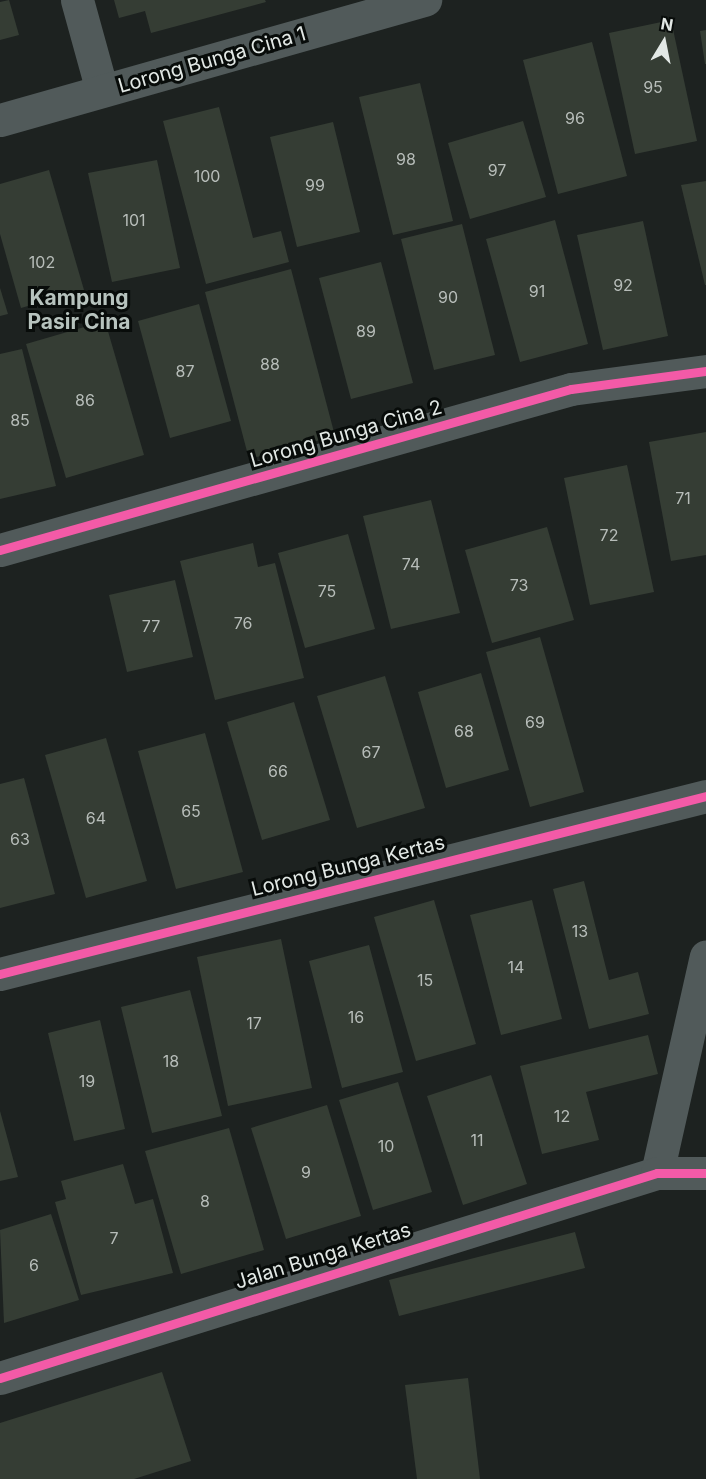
<!DOCTYPE html>
<html>
<head>
<meta charset="utf-8">
<style>
	body { margin:0 }
	#map { position:relative; width:706px; height:1479px; overflow:hidden; background:#1d2220; font-family:Inter,sans-serif }
	div>[style] { position:absolute }
	[style*='--x'] { left:calc(var(--x)*1px); top:calc(var(--y)*1px); width:calc(var(--w)*1px); rotate:calc(var(--a)*1deg) }
	.building>* { inset:0; background:#353d34 }
	.street>* { height:33px; margin:-16.5px; padding:0 16.5px; transform-origin:16.5px; border-radius:16.5px; background:#515a5a }
	.cycleway>* { height:9px; margin:-4.5px; padding:0 4.5px; transform-origin:4.5px; border-radius:4.5px; background:#f35aa7 }
	span { translate:-50% -50%; white-space:nowrap; text-align:center; line-height:1.15; -webkit-text-stroke:6px #080c0a; paint-order:stroke }
	.number-label { font-size:16px; color:#b7bdb9 }
	.number-label span { -webkit-text-stroke-width:0 }
	.street-label { font-size:20px; color:#e2e8e5 }
	.neighbourhood-label { font-size:21px; color:#b7c3be; font-weight:700 }
	.north { position:absolute; left:634px; top:12px; width:60px; height:60px; -webkit-text-stroke:4px #080c0a; paint-order:stroke; rotate:10deg; font-size:16px; font-weight:700; line-height:24px; text-align:center; color:#e2e8e5 }
	.north::after { content:''; display:block; margin:auto; width:21px; height:27px; background:#e2e8e5; clip-path:polygon(50% 0,100% 100%,50% 72%,0 100%) }
</style>
</head>
<body>
<div id="map">
	<div class="building">
		<i style="clip-path:polygon(9px 0,19px 35px,0 40px,0 2px)"></i>
		<i style="clip-path:polygon(114px 0,265px 0,266px 2px,151px 33px,145px 11px,119px 18px)"></i>
		<i style="clip-path:polygon(671px 20px,697px 141px,635px 154px,609px 33px)"></i>
		<i style="clip-path:polygon(706px 30px,706px 64px,705px 64px,700px 31px)"></i>
		<i style="clip-path:polygon(592px 42px,627px 176px,558px 194px,523px 60px)"></i>
		<i style="clip-path:polygon(420px 83px,453px 221px,393px 235px,359px 97px)"></i>
		<i style="clip-path:polygon(219px 107px,253px 238px,281px 231px,289px 262px,206px 284px,163px 121px)"></i>
		<i style="clip-path:polygon(523px 121px,546px 197px,470px 219px,448px 143px)"></i>
		<i style="clip-path:polygon(333px 122px,360px 232px,297px 247px,270px 137px)"></i>
		<i style="clip-path:polygon(157px 160px,180px 268px,112px 282px,88px 173px)"></i>
		<i style="clip-path:polygon(49px 170px,84px 290px,21px 308px,0 234px,0 184px)"></i>
		<i style="clip-path:polygon(706px 181px,706px 285px,705px 285px,681px 185px)"></i>
		<i style="clip-path:polygon(555px 220px,588px 344px,520px 362px,486px 239px)"></i>
		<i style="clip-path:polygon(643px 221px,668px 336px,603px 350px,577px 235px)"></i>
		<i style="clip-path:polygon(462px 224px,495px 355px,434px 370px,401px 239px)"></i>
		<i style="clip-path:polygon(381px 262px,413px 383px,351px 399px,319px 278px)"></i>
		<i style="clip-path:polygon(291px 269px,335px 436px,249px 459px,205px 292px)"></i>
		<i style="clip-path:polygon(0 288px,8px 314px,0 316px)"></i>
		<i style="clip-path:polygon(199px 304px,231px 421px,170px 438px,138px 321px)"></i>
		<i style="clip-path:polygon(105px 321px,144px 455px,66px 478px,26px 344px)"></i>
		<i style="clip-path:polygon(22px 349px,56px 486px,0 499px,0 354px)"></i>
		<i style="clip-path:polygon(706px 432px,706px 555px,671px 561px,649px 442px)"></i>
		<i style="clip-path:polygon(627px 465px,654px 592px,590px 605px,564px 478px)"></i>
		<i style="clip-path:polygon(431px 500px,460px 613px,391px 629px,363px 516px)"></i>
		<i style="clip-path:polygon(547px 527px,574px 620px,492px 643px,465px 550px)"></i>
		<i style="clip-path:polygon(348px 534px,375px 629px,305px 648px,278px 553px)"></i>
		<i style="clip-path:polygon(253px 543px,258px 567px,275px 563px,304px 678px,215px 700px,180px 561px)"></i>
		<i style="clip-path:polygon(175px 580px,193px 657px,127px 672px,109px 595px)"></i>
		<i style="clip-path:polygon(540px 637px,584px 792px,530px 807px,486px 652px)"></i>
		<i style="clip-path:polygon(481px 673px,509px 770px,446px 788px,418px 692px)"></i>
		<i style="clip-path:polygon(385px 676px,425px 808px,357px 828px,317px 696px)"></i>
		<i style="clip-path:polygon(294px 702px,330px 820px,262px 840px,227px 722px)"></i>
		<i style="clip-path:polygon(205px 733px,243px 872px,176px 889px,138px 751px)"></i>
		<i style="clip-path:polygon(106px 738px,147px 881px,86px 898px,45px 755px)"></i>
		<i style="clip-path:polygon(24px 778px,55px 894px,0 908px,0 784px)"></i>
		<i style="clip-path:polygon(584px 881px,609px 980px,638px 972px,649px 1014px,589px 1029px,553px 889px)"></i>
		<i style="clip-path:polygon(434px 900px,476px 1044px,416px 1061px,374px 917px)"></i>
		<i style="clip-path:polygon(532px 900px,562px 1019px,501px 1035px,470px 915px)"></i>
		<i style="clip-path:polygon(281px 939px,312px 1088px,228px 1106px,197px 957px)"></i>
		<i style="clip-path:polygon(369px 945px,403px 1072px,342px 1088px,309px 961px)"></i>
		<i style="clip-path:polygon(190px 990px,222px 1116px,152px 1133px,121px 1007px)"></i>
		<i style="clip-path:polygon(100px 1020px,125px 1129px,74px 1141px,48px 1033px)"></i>
		<i style="clip-path:polygon(648px 1035px,658px 1074px,586px 1092px,599px 1140px,542px 1154px,520px 1066px)"></i>
		<i style="clip-path:polygon(491px 1075px,527px 1184px,463px 1205px,427px 1096px)"></i>
		<i style="clip-path:polygon(398px 1082px,432px 1192px,373px 1210px,339px 1100px)"></i>
		<i style="clip-path:polygon(327px 1105px,361px 1216px,286px 1239px,251px 1128px)"></i>
		<i style="clip-path:polygon(0 1111px,18px 1177px,0 1181px)"></i>
		<i style="clip-path:polygon(229px 1128px,264px 1250px,181px 1274px,145px 1151px)"></i>
		<i style="clip-path:polygon(123px 1164px,135px 1204px,153px 1199px,173px 1273px,81px 1295px,55px 1202px,66px 1199px,61px 1181px)"></i>
		<i style="clip-path:polygon(51px 1214px,79px 1300px,4px 1323px,0 1230px)"></i>
		<i style="clip-path:polygon(575px 1232px,585px 1268px,399px 1316px,389px 1280px)"></i>
		<i style="clip-path:polygon(162px 1372px,191px 1461px,134px 1479px,0 1479px,0 1423px)"></i>
		<i style="clip-path:polygon(468px 1378px,480px 1479px,417px 1479px,405px 1385px)"></i>
	</div>
	<div class="street">
		<i style="--x:77;--y:0;--w:94;--a:74.6"></i>
		<i style="--x:0;--y:120;--w:442;--a:-15.8"></i>
		<i style="--x:0;--y:550;--w:593;--a:-15.75"></i>
		<i style="--x:571;--y:389;--w:136;--a:-7.6"></i>
		<i style="--x:0;--y:974;--w:728;--a:-14.15"></i>
		<i style="--x:657;--y:1173;--w:222;--a:-77.3"></i>
		<i style="--x:0;--y:1378;--w:688;--a:-17.33"></i>
		<i style="--x:657;--y:1173;--w:49;--a:0"></i>
	</div>
	<div class="cycleway">
		<i style="--x:0;--y:550;--w:593;--a:-15.75"></i>
		<i style="--x:571;--y:389;--w:136;--a:-7.6"></i>
		<i style="--x:0;--y:974;--w:728;--a:-14.15"></i>
		<i style="--x:0;--y:1378;--w:688;--a:-17.33"></i>
		<i style="--x:657;--y:1173;--w:49;--a:0"></i>
	</div>
	<div class="number-label">
		<span style="left:653px;top:87px">95</span>
		<span style="left:575px;top:118px">96</span>
		<span style="left:406px;top:159px">98</span>
		<span style="left:497px;top:170px">97</span>
		<span style="left:207px;top:176px">100</span>
		<span style="left:315px;top:185px">99</span>
		<span style="left:134px;top:220px">101</span>
		<span style="left:42px;top:262px">102</span>
		<span style="left:623px;top:285px">92</span>
		<span style="left:537px;top:291px">91</span>
		<span style="left:448px;top:297px">90</span>
		<span style="left:366px;top:331px">89</span>
		<span style="left:270px;top:364px">88</span>
		<span style="left:185px;top:371px">87</span>
		<span style="left:85px;top:400px">86</span>
		<span style="left:20px;top:420px">85</span>
		<span style="left:683px;top:498px">71</span>
		<span style="left:609px;top:535px">72</span>
		<span style="left:411px;top:564px">74</span>
		<span style="left:519px;top:585px">73</span>
		<span style="left:327px;top:591px">75</span>
		<span style="left:243px;top:623px">76</span>
		<span style="left:151px;top:626px">77</span>
		<span style="left:535px;top:722px">69</span>
		<span style="left:464px;top:731px">68</span>
		<span style="left:371px;top:752px">67</span>
		<span style="left:278px;top:771px">66</span>
		<span style="left:191px;top:811px">65</span>
		<span style="left:96px;top:818px">64</span>
		<span style="left:20px;top:839px">63</span>
		<span style="left:580px;top:931px">13</span>
		<span style="left:516px;top:967px">14</span>
		<span style="left:425px;top:980px">15</span>
		<span style="left:356px;top:1017px">16</span>
		<span style="left:254px;top:1023px">17</span>
		<span style="left:171px;top:1061px">18</span>
		<span style="left:87px;top:1081px">19</span>
		<span style="left:562px;top:1116px">12</span>
		<span style="left:477px;top:1140px">11</span>
		<span style="left:386px;top:1146px">10</span>
		<span style="left:306px;top:1172px">9</span>
		<span style="left:205px;top:1201px">8</span>
		<span style="left:114px;top:1238px">7</span>
		<span style="left:34px;top:1265px">6</span>
	</div>
	<div class="street-label">
		<span style="left:212px;top:60px;rotate:-16deg">Lorong Bunga Cina 1</span>
		<span style="left:346px;top:434px;rotate:-16deg">Lorong Bunga Cina 2</span>
		<span style="left:348px;top:866px;rotate:-14deg">Lorong Bunga Kertas</span>
		<span style="left:323px;top:1256px;rotate:-17deg">Jalan Bunga Kertas</span>
	</div>
	<div class="neighbourhood-label">
		<span style="left:79px;top:310px">Kampung<br>Pasir Cina</span>
	</div>
	<div class="north">N</div>
</div>
</body>
</html>
